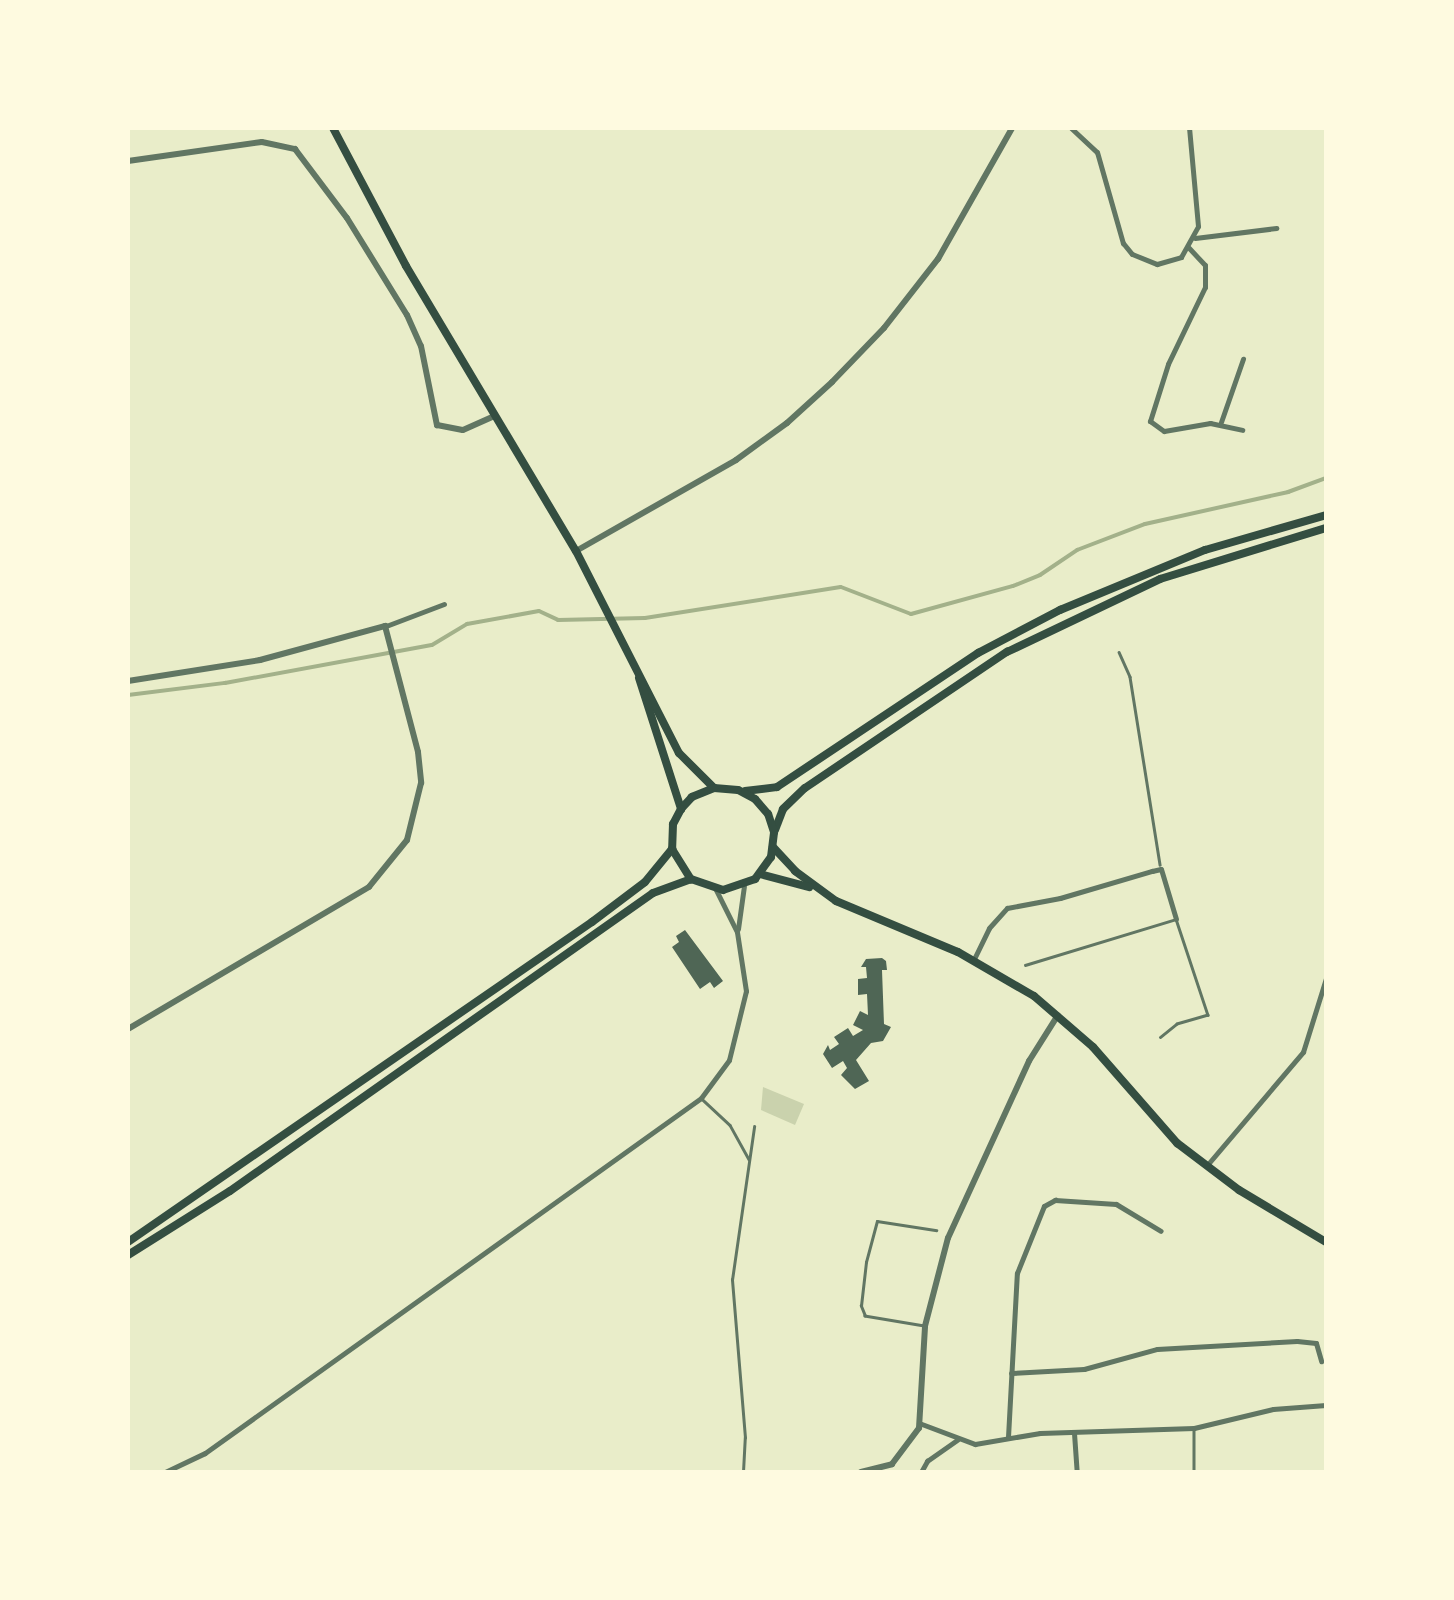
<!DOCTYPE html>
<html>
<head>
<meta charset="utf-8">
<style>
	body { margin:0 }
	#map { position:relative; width:1454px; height:1600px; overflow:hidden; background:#e9edc9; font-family:"Source Sans 3",sans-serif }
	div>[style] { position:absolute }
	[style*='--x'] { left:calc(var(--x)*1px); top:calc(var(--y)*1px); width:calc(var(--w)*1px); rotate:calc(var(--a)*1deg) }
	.green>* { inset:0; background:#cad2ad }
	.stream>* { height:4px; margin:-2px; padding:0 2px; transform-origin:2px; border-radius:2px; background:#a3b18a }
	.building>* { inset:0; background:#4f6655 }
	.service>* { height:2.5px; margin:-1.25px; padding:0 1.25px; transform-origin:1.25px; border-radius:1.25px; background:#617663 }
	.minor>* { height:5px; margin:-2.5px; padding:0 2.5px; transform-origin:2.5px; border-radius:2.5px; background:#617663 }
	.tertiary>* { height:6px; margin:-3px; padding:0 3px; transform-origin:3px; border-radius:3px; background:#617663 }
	.secondary>* { height:8px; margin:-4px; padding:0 4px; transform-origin:4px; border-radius:4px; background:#344e41 }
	span { translate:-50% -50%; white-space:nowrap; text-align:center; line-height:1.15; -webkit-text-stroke:10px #fefae0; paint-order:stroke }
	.frame { position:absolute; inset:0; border:130px solid #fefae0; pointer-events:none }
</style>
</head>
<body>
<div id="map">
	<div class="green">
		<i style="clip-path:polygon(763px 1087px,804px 1104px,795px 1125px,761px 1110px)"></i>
	</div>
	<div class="stream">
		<i style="--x:128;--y:695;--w:98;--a:-7.1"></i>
		<i style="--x:225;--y:683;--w:210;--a:-10.4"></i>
		<i style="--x:432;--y:645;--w:41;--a:-31"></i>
		<i style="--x:467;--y:624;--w:73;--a:-10.2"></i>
		<i style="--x:539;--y:611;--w:21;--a:25"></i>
		<i style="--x:558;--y:620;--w:87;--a:-1.3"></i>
		<i style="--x:645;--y:618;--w:198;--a:-9"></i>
		<i style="--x:841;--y:587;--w:75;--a:21.1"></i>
		<i style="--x:911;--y:614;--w:106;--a:-15.4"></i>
		<i style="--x:1013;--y:586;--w:29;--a:-22"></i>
		<i style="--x:1040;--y:575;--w:45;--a:-34"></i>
		<i style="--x:1077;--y:550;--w:73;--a:-20.9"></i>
		<i style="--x:1145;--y:524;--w:147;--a:-12.6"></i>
		<i style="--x:1288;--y:492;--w:40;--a:-20.2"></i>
	</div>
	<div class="building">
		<i style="clip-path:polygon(685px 930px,723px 981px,714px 988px,710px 982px,700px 989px,672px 947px,679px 942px,676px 936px)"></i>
		<i style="clip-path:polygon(882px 958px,886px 961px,887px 970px,882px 970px,884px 1024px,891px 1027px,883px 1041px,871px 1043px,856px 1060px,869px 1081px,855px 1089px,841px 1075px,847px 1068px,843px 1061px,832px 1068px,823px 1054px,828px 1045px,830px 1050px,839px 1044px,834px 1037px,848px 1028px,853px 1036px,863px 1030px,853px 1025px,860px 1011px,868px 1015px,867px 994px,858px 995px,858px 979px,867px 978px,866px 967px,861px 967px,866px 959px)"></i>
	</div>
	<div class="service">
		<i style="--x:1119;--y:652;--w:27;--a:66"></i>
		<i style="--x:1130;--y:677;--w:190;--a:80.9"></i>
		<i style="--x:1025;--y:965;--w:158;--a:-16.9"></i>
		<i style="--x:1176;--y:919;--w:101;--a:71.6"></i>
		<i style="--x:1208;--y:1015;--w:32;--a:164"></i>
		<i style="--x:1177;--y:1024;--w:21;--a:141"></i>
		<i style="--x:702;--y:1099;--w:38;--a:43"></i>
		<i style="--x:730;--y:1125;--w:39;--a:61"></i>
		<i style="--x:924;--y:1326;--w:60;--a:-170.4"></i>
		<i style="--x:865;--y:1316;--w:11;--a:-112"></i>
		<i style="--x:861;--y:1306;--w:44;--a:-83.5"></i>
		<i style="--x:866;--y:1262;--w:42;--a:-75"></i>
		<i style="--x:877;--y:1221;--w:60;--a:8.7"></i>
		<i style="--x:1194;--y:1430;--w:42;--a:90"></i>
		<i style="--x:743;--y:1472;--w:34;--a:-87"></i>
		<i style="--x:745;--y:1438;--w:159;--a:-94.7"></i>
		<i style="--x:732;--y:1280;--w:155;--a:-81.8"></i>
	</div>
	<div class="minor">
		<i style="--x:1071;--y:128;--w:35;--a:43"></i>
		<i style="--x:1097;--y:152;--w:95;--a:74.1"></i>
		<i style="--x:1123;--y:243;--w:14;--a:51"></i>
		<i style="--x:1132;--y:254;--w:27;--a:22"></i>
		<i style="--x:1157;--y:264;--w:25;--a:-16"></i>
		<i style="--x:1181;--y:257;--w:35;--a:-61"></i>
		<i style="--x:1198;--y:226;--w:98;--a:-95.2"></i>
		<i style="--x:1195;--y:238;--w:82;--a:-7"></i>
		<i style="--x:1189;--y:248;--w:23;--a:47"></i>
		<i style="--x:1205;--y:265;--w:22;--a:90"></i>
		<i style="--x:1205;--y:287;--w:85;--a:115.7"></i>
		<i style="--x:1168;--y:364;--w:60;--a:107.5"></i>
		<i style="--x:1150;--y:421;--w:17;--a:36"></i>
		<i style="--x:1164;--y:431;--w:47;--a:-9.9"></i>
		<i style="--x:1210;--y:423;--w:33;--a:12"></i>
		<i style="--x:1221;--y:422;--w:67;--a:-70.8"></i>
		<i style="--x:386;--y:626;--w:62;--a:-20.8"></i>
		<i style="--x:738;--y:929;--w:43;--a:-82.1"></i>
		<i style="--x:974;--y:959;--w:34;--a:-64"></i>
		<i style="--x:989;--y:928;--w:27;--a:-48"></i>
		<i style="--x:1007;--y:908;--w:54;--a:-10.7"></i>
		<i style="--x:1060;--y:898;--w:96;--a:-16.4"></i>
		<i style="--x:1152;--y:871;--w:9;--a:-13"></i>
		<i style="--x:1161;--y:869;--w:52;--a:73.3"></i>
		<i style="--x:1208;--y:1164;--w:147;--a:-49.7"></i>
		<i style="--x:1303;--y:1052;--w:77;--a:-72.7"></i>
		<i style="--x:1011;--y:1373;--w:73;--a:-3.1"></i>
		<i style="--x:1084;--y:1369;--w:76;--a:-15.3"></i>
		<i style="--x:1157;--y:1349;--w:140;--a:-3.3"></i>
		<i style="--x:1297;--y:1341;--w:19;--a:6"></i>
		<i style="--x:1316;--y:1343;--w:19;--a:74"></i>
		<i style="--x:919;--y:1423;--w:60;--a:20.6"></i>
		<i style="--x:975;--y:1444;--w:66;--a:-9.6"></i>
		<i style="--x:1040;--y:1433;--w:154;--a:-1.9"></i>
		<i style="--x:1194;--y:1428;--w:81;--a:-13.5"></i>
		<i style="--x:1273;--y:1409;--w:53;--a:-4.3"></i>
		<i style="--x:1074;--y:1433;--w:39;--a:86"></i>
		<i style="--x:1008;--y:1437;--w:164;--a:-86.9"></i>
		<i style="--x:1017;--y:1273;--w:72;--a:-68.1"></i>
		<i style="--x:1044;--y:1206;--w:13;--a:-29"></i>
		<i style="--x:1055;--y:1200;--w:61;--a:3.8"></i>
		<i style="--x:1116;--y:1204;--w:52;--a:31"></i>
		<i style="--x:165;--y:1472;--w:44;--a:-25.4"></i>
		<i style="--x:205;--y:1453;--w:610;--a:-35.59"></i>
		<i style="--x:701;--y:1098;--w:47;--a:-53.6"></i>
		<i style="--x:729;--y:1060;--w:71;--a:-76.2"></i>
		<i style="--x:746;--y:991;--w:60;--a:-98.7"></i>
		<i style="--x:737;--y:932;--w:47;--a:-116.6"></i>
		<i style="--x:921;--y:1472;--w:13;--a:-61"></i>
		<i style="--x:927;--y:1461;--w:37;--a:-35"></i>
	</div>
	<div class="tertiary">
		<i style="--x:128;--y:161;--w:135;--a:-8.1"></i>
		<i style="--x:262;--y:142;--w:34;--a:12"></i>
		<i style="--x:295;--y:149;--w:86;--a:53"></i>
		<i style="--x:347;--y:218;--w:114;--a:58.3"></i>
		<i style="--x:407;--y:315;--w:34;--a:66"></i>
		<i style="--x:421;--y:346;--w:81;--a:78.6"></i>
		<i style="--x:437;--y:425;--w:26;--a:11"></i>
		<i style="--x:463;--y:430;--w:35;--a:-24"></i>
		<i style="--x:576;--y:551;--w:184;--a:-29.6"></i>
		<i style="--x:736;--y:460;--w:63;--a:-36"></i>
		<i style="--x:787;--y:423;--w:61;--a:-42.3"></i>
		<i style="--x:832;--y:382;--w:75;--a:-46.1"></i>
		<i style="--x:884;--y:328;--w:88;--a:-52"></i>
		<i style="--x:938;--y:259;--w:150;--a:-60.5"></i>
		<i style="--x:128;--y:681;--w:134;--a:-9"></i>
		<i style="--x:260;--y:660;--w:130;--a:-15.2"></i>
		<i style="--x:385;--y:626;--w:130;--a:75.3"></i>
		<i style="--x:418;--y:752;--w:31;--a:84"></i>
		<i style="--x:421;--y:783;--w:59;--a:103.8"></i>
		<i style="--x:407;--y:840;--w:60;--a:129"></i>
		<i style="--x:369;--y:887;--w:280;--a:149.5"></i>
		<i style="--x:861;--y:1472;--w:32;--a:-14"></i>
		<i style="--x:892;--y:1464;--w:45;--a:-53.1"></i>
		<i style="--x:919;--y:1428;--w:102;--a:-86.6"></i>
		<i style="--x:925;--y:1326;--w:91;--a:-75.4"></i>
		<i style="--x:948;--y:1238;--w:195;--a:-65.4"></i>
		<i style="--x:1029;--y:1061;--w:54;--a:-57.8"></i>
	</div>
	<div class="secondary">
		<i style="--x:333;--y:128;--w:156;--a:62.1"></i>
		<i style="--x:406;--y:266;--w:332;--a:59.2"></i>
		<i style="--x:576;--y:551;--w:227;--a:63"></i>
		<i style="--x:679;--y:753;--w:49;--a:45"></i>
		<i style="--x:639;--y:678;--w:138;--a:72.2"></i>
		<i style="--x:745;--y:791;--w:32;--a:-7"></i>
		<i style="--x:777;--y:787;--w:242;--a:-33.7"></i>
		<i style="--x:978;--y:653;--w:93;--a:-27.7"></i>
		<i style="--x:1060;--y:610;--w:157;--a:-22.5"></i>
		<i style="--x:1205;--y:550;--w:126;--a:-16.1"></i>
		<i style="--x:775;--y:830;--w:22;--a:-69"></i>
		<i style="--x:783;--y:809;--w:30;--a:-44"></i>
		<i style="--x:805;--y:788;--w:244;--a:-34"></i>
		<i style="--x:1007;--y:652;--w:170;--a:-25.5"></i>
		<i style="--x:1160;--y:579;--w:174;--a:-17.1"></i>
		<i style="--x:773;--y:847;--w:33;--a:47"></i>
		<i style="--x:795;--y:871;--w:51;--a:36.2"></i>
		<i style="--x:836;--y:901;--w:132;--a:22.7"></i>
		<i style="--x:958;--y:952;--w:88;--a:30.1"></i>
		<i style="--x:1034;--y:996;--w:78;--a:40.8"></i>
		<i style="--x:1093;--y:1047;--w:128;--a:48.8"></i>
		<i style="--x:1177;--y:1143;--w:78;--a:37.2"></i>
		<i style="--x:1239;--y:1190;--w:101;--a:30.9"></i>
		<i style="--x:760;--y:874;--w:51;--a:14.9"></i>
		<i style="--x:128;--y:1242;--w:564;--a:-34.59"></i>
		<i style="--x:592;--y:922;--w:66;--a:-37"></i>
		<i style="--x:645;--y:882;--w:43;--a:-50.7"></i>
		<i style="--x:128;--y:1255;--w:120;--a:-32.1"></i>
		<i style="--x:230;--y:1191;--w:517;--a:-35.16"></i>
		<i style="--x:653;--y:893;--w:40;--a:-20.2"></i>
		<i style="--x:691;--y:879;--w:34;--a:19"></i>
		<i style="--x:723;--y:890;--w:34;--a:-19"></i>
		<i style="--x:755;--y:879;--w:27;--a:-54"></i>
		<i style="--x:771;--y:857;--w:25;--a:-83"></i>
		<i style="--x:774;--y:832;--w:19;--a:-108"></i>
		<i style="--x:768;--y:814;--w:20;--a:-131"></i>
		<i style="--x:755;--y:799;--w:19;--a:-152"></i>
		<i style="--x:738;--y:790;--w:24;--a:-175"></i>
		<i style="--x:714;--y:788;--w:24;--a:158"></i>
		<i style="--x:692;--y:797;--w:16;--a:133"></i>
		<i style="--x:681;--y:809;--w:17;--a:118"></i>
		<i style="--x:673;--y:824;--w:25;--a:92"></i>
		<i style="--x:672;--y:849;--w:36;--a:58"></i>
	</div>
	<div class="frame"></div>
</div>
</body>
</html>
